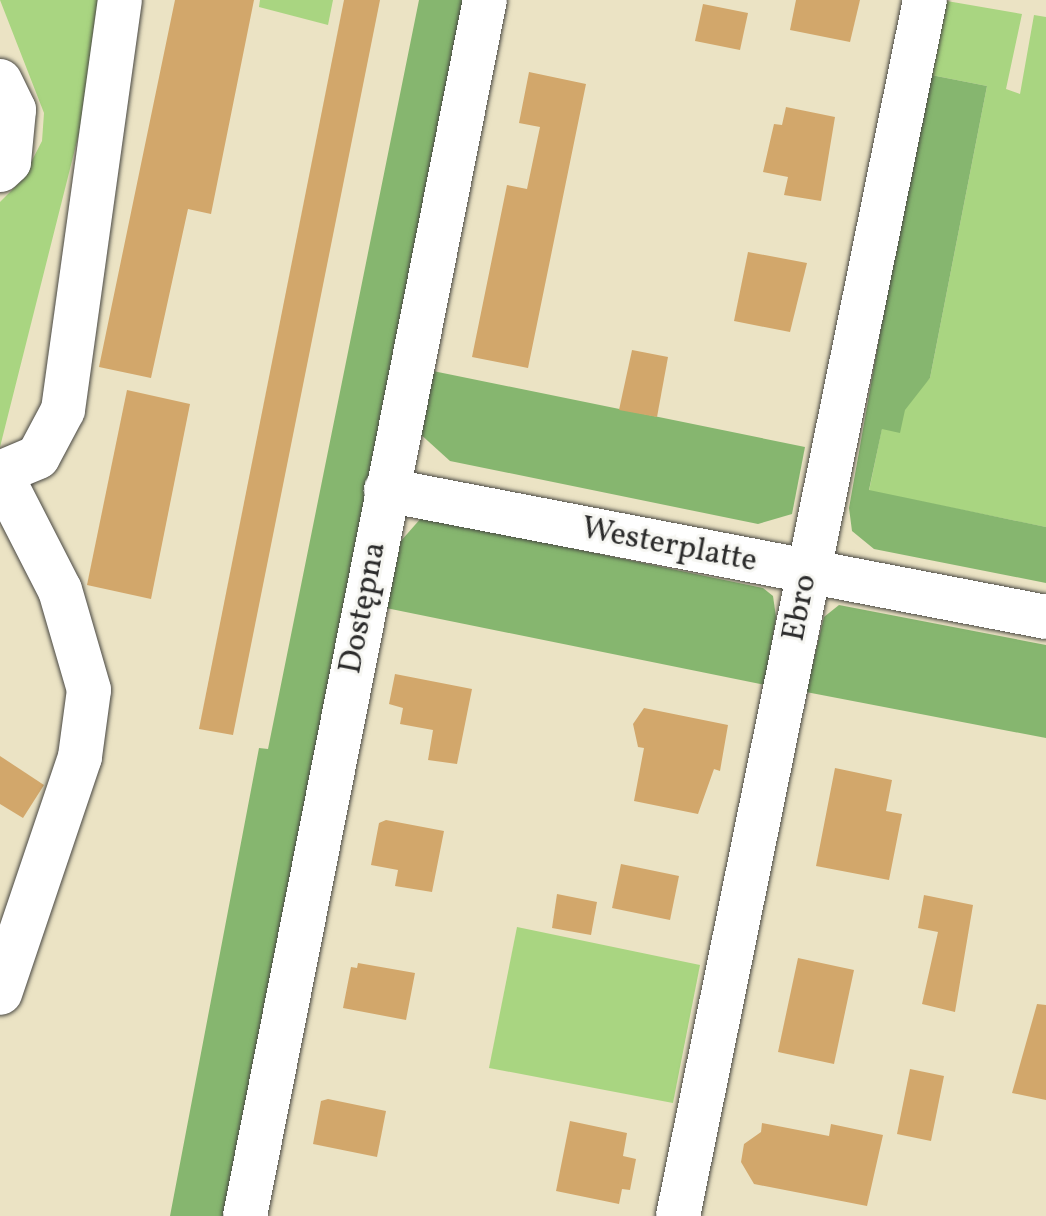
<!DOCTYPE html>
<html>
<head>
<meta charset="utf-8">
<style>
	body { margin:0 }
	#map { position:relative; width:1046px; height:1216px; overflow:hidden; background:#ebe3c4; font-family:Vollkorn,serif }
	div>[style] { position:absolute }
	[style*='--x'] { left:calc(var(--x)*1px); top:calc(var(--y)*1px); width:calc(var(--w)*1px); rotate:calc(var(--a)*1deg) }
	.green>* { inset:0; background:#a9d581 }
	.forest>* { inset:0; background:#86b66f }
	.building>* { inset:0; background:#d2a76b }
	.roads { filter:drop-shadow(0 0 2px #484742) drop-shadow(0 0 2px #484742) }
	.minor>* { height:44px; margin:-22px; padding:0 22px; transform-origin:22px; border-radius:22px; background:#fff }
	span { translate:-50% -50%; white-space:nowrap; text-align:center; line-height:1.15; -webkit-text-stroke:6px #f6f6f2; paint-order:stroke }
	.street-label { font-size:32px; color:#2b2b2b }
</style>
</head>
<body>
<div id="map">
	<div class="green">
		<i style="clip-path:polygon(0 0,105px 0,110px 10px,0 447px,0 202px,22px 180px,42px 141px,44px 113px)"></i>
		<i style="clip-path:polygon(260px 0,333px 0,328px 25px,259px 7px)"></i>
		<i style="clip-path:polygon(941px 0,1022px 14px,1006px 89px,1020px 94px,1034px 15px,1046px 17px,1046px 527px,869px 491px,882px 428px,930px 378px,987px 86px,926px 74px)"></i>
		<i style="clip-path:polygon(517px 927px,700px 965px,673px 1103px,489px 1068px)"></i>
	</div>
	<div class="forest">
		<i style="clip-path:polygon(419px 0,471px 0,229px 1216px,170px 1216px,259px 748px,268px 749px)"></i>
		<i style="clip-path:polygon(926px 74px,987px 86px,930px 378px,905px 410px,900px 433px,882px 429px,869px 490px,1046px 527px,1046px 583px,874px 549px,852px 531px,849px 508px)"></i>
		<i style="clip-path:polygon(433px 371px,805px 447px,792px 514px,758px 524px,450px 461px,418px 432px)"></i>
		<i style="clip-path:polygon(422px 517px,763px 588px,773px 596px,776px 617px,765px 685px,386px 608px,400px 542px)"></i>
		<i style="clip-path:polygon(839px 605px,1046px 645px,1046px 738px,806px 692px,824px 617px)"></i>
	</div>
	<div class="building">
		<i style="clip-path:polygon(175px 0,254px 0,211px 214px,188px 209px,151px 378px,99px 367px)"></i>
		<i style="clip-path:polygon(344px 0,380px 0,233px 735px,199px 729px)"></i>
		<i style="clip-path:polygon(796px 0,860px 0,850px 42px,790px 30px)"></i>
		<i style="clip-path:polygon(703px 4px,748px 13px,740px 50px,695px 41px)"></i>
		<i style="clip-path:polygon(529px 72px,586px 84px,528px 368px,472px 357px,507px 185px,527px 189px,540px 127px,519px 123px)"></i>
		<i style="clip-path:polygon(786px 107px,835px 117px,821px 201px,784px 195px,788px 177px,763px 172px,774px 124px,782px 125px)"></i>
		<i style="clip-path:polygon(748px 252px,807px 263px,790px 332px,734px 321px)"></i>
		<i style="clip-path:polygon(632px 350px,668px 357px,657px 417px,619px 410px)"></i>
		<i style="clip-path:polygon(127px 390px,190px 404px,151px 599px,87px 585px)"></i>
		<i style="clip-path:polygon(395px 674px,472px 689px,457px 764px,428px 760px,433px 730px,400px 724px,403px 708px,389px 704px)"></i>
		<i style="clip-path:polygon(644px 708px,728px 725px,720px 771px,714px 769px,698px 814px,634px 801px,644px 748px,638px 747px,633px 724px)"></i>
		<i style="clip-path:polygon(0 756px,44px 785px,23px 818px,0 804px)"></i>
		<i style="clip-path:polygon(835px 768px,892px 780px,886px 811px,902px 814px,889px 880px,816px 866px)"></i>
		<i style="clip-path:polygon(386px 820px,444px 831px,432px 892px,395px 886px,398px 870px,371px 865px,379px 823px)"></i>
		<i style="clip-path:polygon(621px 864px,679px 876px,670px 920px,612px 908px)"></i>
		<i style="clip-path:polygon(557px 894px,597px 902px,591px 935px,552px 928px)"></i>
		<i style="clip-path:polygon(924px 895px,973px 905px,955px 1012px,922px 1004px,938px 932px,918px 928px)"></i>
		<i style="clip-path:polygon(798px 958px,854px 970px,834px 1064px,778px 1052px)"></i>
		<i style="clip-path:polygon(358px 963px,415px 973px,406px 1020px,343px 1008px,351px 967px,357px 968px)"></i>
		<i style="clip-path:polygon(1037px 1004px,1046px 1005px,1046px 1100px,1012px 1093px)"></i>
		<i style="clip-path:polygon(910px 1069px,944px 1076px,931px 1141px,897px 1134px)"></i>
		<i style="clip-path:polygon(328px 1099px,386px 1111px,377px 1157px,313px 1144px,321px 1101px)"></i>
		<i style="clip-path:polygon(570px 1121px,627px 1133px,623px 1156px,636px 1159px,630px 1190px,622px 1189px,619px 1204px,556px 1191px)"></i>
		<i style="clip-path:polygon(762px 1123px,829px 1136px,831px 1124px,883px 1135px,867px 1206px,754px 1184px,741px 1162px,744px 1144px,761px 1132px)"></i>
	</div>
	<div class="roads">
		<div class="minor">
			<i style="--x:0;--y:81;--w:32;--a:64"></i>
			<i style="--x:14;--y:110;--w:52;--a:95.5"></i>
			<i style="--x:9;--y:162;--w:12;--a:138"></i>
			<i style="--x:0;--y:473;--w:131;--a:62.9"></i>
			<i style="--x:60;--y:590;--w:104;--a:73.8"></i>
			<i style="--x:89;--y:690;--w:68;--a:97.7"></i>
			<i style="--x:80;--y:757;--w:249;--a:108.7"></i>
			<i style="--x:0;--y:473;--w:41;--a:-22.8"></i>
			<i style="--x:38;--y:457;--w:53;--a:-62"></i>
			<i style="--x:63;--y:410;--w:414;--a:-82.1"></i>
			<i style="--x:386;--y:490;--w:672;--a:10.89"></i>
			<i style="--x:245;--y:1216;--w:1239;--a:-78.84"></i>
			<i style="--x:678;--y:1216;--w:1241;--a:-78.52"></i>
		</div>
	</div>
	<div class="street-label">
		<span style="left:669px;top:546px;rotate:11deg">Westerplatte</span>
		<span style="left:364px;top:608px;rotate:-79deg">Dostępna</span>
		<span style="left:801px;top:608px;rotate:-79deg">Ebro</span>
	</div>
</div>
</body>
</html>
